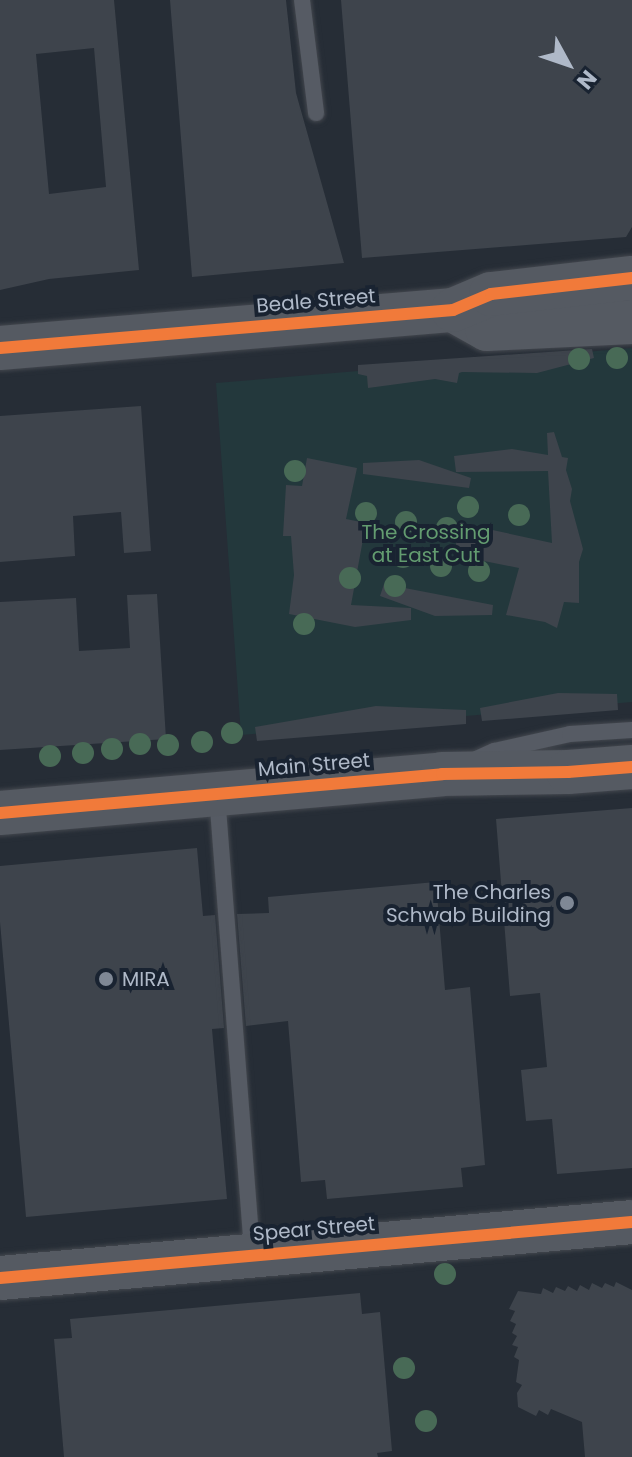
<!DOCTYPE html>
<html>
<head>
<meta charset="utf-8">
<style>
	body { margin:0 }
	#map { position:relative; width:632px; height:1457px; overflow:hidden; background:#262d36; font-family:Poppins,sans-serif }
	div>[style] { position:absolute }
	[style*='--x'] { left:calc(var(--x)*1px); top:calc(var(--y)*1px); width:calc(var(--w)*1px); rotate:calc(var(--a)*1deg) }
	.green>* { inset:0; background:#23383c }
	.building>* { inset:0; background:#3e444c }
	.roads { filter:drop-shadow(0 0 2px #43474e) drop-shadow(0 0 2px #43474e) }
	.lane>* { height:16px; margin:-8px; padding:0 8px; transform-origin:8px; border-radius:8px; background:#565b64 }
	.secondary>* { height:44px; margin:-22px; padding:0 22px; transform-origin:22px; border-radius:22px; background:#555a62 }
	.cycleway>* { height:12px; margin:-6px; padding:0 6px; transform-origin:6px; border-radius:6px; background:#f17a3a }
	.trees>* { width:22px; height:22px; margin:-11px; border-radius:50%; background:#486a56 }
	.dots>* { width:22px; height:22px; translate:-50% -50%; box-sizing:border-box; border:4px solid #192331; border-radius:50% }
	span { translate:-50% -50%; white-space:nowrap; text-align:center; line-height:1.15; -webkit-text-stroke:8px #192331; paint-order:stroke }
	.street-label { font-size:20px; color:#afb9c8 }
	.park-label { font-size:20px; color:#639c70 }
	.poi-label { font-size:20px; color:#afb9c8 }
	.right { translate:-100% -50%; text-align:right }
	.left { translate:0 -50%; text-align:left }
	.north { position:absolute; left:528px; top:24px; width:80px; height:80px; -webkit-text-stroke:6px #192331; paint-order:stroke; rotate:130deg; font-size:22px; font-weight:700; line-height:32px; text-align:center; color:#afb9c8 }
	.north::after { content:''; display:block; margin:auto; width:28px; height:36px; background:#afb9c8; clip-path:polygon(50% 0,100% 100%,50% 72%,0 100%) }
</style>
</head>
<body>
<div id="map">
	<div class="green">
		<i style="clip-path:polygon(632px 348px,632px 702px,241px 735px,216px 383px)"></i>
	</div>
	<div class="building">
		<i style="clip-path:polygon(evenodd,0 0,114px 0,139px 270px,49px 279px,0 290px,0 0,94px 48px,106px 187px,49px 194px,36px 54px,94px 48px)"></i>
		<i style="clip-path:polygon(170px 0,286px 0,296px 93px,344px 263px,192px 277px)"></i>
		<i style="clip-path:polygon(341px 0,632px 0,632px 227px,626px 237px,362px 258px)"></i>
		<i style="clip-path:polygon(592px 349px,594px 358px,537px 373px,462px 372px,459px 373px,457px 383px,435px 379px,368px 388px,367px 376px,358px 374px,358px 365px)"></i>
		<i style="clip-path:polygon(141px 406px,151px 551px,124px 553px,121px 512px,73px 516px,75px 556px,0 562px,0 416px)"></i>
		<i style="clip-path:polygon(554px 432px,562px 457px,568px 458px,566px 470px,572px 489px,570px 501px,583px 549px,579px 562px,579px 603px,564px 602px,557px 628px,545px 622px,506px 615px,519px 568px,454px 555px,460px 523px,552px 543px,548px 471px,456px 472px,454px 456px,512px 449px,548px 455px,547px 433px)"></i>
		<i style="clip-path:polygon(307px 458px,357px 468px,346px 519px,366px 523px,351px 605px,411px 608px,411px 620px,355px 627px,289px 614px,294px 575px,291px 536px,283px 536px,286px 485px,302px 486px)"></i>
		<i style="clip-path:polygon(419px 460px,471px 478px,469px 488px,363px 474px,363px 463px)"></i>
		<i style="clip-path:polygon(384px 584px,493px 605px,492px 615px,435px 616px,380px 596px)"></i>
		<i style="clip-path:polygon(157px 594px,166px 739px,0 750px,0 602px,76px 598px,79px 651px,130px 648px,127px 595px)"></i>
		<i style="clip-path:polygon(558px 693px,617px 694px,618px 710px,482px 721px,480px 708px)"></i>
		<i style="clip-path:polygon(376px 706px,466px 710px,466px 724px,257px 741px,255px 727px)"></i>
		<i style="clip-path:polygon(632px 808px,632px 1168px,557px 1174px,552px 1119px,526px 1121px,521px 1070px,547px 1067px,540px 993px,510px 996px,496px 819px)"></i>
		<i style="clip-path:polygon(197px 848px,203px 916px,215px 915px,224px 1028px,212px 1029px,227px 1199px,26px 1217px,0 922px,0 866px)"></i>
		<i style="clip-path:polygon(436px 882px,445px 990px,470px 987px,485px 1165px,461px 1168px,463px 1187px,327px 1199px,325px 1180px,301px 1182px,288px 1021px,246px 1026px,237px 914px,269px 913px,268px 897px)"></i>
		<i style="clip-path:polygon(616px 1282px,632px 1290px,632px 1457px,585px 1457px,582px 1422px,551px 1409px,548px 1415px,539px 1410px,536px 1416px,518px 1407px,517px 1393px,522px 1385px,516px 1382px,519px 1360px,514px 1357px,518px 1347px,512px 1345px,517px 1336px,512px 1333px,516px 1324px,510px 1321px,515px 1311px,509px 1309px,518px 1291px,541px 1294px,543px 1288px,553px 1293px,556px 1287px,565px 1291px,568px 1286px,577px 1291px,580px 1285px,589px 1290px,592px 1283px,602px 1288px,605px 1283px,614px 1287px)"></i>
		<i style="clip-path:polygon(360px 1293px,362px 1314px,380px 1312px,392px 1451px,377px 1453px,378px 1457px,64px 1457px,54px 1339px,72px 1338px,70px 1319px)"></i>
	</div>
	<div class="roads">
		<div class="lane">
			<i style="--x:302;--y:0;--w:114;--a:82.9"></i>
			<i style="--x:476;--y:759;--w:20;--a:-24"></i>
			<i style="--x:494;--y:751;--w:78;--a:-12.6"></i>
			<i style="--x:570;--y:734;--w:62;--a:-3.7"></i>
			<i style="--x:217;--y:795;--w:460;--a:85.6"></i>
		</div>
		<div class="secondary">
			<i style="--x:453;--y:310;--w:39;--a:29"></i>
			<i style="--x:487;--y:329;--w:145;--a:-2.8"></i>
			<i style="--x:0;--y:348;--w:455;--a:-4.8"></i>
			<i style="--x:453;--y:310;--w:41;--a:-22.8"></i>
			<i style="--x:491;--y:294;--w:142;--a:-6.5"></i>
			<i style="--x:0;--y:813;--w:444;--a:-5"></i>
			<i style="--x:442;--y:774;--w:126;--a:-0.9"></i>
			<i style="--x:568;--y:772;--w:64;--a:-4.5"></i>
			<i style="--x:0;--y:1278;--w:634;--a:-5.06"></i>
		</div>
	</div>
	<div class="cycleway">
		<i style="--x:0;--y:348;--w:455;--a:-4.8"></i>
		<i style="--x:453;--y:310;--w:41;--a:-22.8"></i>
		<i style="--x:491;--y:294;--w:142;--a:-6.5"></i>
		<i style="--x:0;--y:813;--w:444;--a:-5"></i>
		<i style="--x:442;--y:774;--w:126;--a:-0.9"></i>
		<i style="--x:568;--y:772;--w:64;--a:-4.5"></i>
		<i style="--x:0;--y:1278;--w:634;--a:-5.06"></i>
	</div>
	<div class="trees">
		<i style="left:617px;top:358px"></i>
		<i style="left:579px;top:359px"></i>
		<i style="left:295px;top:471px"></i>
		<i style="left:468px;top:507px"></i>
		<i style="left:366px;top:513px"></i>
		<i style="left:519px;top:515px"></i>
		<i style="left:406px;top:522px"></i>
		<i style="left:447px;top:528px"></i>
		<i style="left:403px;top:557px"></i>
		<i style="left:441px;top:566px"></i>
		<i style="left:479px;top:571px"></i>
		<i style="left:350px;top:578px"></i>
		<i style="left:395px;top:586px"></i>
		<i style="left:304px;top:624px"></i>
		<i style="left:232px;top:733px"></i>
		<i style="left:202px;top:742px"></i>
		<i style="left:140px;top:744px"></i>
		<i style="left:168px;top:745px"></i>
		<i style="left:112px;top:749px"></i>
		<i style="left:83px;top:753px"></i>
		<i style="left:50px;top:756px"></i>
		<i style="left:445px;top:1274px"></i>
		<i style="left:404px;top:1368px"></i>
		<i style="left:426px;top:1421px"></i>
	</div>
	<div class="dots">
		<i style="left:567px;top:903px;background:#7f8895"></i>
		<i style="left:106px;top:979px;background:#7f8895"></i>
	</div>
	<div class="street-label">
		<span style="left:316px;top:301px;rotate:-5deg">Beale Street</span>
		<span style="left:314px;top:765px;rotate:-5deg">Main Street</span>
		<span style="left:314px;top:1229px;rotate:-5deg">Spear Street</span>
	</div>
	<div class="park-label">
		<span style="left:426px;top:544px">The Crossing<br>at East Cut</span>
	</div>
	<div class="poi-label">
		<span class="right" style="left:551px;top:904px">The Charles<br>Schwab Building</span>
		<span class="left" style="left:122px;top:979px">MIRA</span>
	</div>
	<div class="north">N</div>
</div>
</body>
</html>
